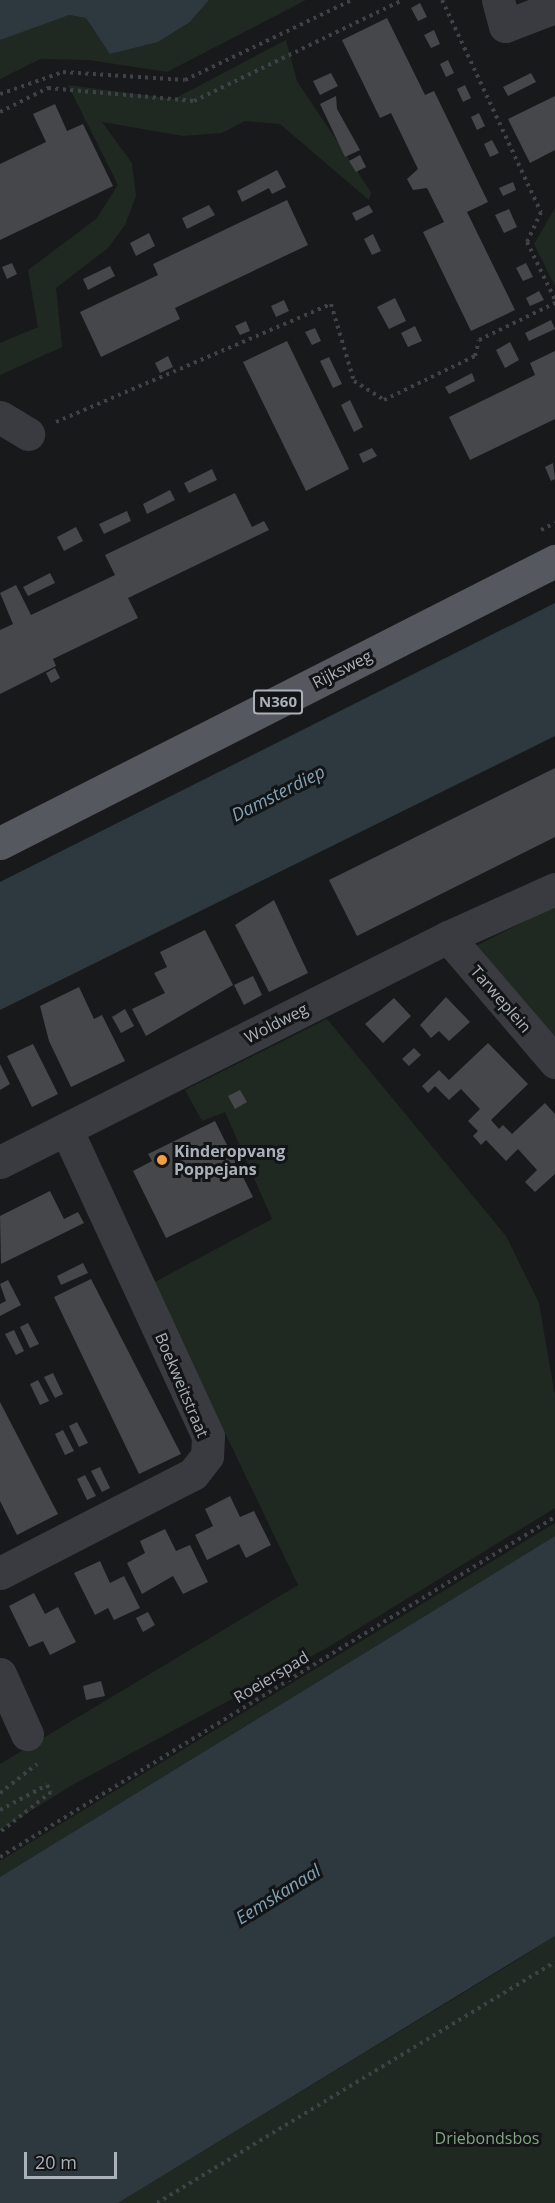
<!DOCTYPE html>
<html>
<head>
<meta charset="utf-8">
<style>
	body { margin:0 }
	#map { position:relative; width:555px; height:2203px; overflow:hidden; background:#18191b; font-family:"Open Sans",sans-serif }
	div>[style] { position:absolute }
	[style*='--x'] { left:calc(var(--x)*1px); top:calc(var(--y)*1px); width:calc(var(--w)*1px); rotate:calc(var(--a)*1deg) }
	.green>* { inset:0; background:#202921 }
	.water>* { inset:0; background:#2e393f }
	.building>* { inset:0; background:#45474b }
	.path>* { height:4px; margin-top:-2px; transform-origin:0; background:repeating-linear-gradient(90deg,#3f4247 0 3px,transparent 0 7.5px) }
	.minor>* { height:33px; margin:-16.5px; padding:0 16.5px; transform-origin:16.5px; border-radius:16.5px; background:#393b40 }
	.major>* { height:33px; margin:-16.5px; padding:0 16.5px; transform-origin:16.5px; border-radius:16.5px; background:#55585f }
	.dots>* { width:16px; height:16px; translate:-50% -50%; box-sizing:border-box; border:3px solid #131416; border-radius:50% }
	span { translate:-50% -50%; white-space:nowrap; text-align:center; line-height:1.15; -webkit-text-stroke:6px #131416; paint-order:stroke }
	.shield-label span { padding:2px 4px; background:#131416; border:2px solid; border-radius:4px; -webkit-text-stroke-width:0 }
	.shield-label { font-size:15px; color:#abb1ba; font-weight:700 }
	.street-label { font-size:16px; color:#abb1ba }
	.poi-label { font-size:16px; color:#abb1ba; font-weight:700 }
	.left { translate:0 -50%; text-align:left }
	.park-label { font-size:16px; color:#83a582 }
	.water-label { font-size:18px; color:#82a2b5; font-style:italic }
	.scale { position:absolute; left:24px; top:2152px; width:93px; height:27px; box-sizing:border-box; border:3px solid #abb1ba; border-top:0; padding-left:8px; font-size:18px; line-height:21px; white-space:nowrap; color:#abb1ba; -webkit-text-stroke:4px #131416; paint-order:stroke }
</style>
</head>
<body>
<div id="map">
	<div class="green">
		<i style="clip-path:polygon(209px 0,306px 0,167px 72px,89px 60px,40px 59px,0 79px,0 40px,39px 24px,69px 15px,86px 18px,111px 54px,158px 42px,190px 22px)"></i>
		<i style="clip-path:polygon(286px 40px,297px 81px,371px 192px,369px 200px,280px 124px,245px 121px,222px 133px,183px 136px,102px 122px,132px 163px,136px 196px,125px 225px,108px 248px,56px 288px,62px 347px,0 375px,0 343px,38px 327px,28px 270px,96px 219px,118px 185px,68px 85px,174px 99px)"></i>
		<i style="clip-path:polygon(555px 208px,555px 286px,534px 244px)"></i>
		<i style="clip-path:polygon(555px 906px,555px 1044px,474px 947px)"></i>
		<i style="clip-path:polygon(327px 1019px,506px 1236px,539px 1303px,555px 1396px,555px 1508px,330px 1646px,74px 1784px,0 1830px,0 1764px,298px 1585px,153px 1283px,272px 1219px,225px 1112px,202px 1121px,185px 1090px)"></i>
		<i style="clip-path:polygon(555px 1523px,555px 1536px,0 1877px,0 1861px)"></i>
		<i style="clip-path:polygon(555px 1936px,555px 2203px,118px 2203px,514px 1962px)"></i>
	</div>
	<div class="water">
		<i style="clip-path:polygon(0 0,209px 0,190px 22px,158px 42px,110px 54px,86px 18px,69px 15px,0 40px)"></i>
		<i style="clip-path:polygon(555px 603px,555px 736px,0 1010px,0 882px)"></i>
		<i style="clip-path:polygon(555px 1536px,555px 1936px,118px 2203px,0 2203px,0 1877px)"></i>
	</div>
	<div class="building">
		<i style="clip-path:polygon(420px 3px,427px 17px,418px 21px,411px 8px)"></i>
		<i style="clip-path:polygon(387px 18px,425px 95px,434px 91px,488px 202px,467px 212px,515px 310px,471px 331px,423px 232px,444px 222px,427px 188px,413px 190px,407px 179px,418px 169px,391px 113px,380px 118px,342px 40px)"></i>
		<i style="clip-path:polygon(434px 30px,440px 44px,431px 48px,424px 35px)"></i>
		<i style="clip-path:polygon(448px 60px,454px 73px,446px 77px,440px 64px)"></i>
		<i style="clip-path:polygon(331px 73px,338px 86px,320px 95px,313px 81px)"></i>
		<i style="clip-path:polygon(531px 73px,536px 82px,508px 96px,503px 87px)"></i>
		<i style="clip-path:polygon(465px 85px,471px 98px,463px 102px,457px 89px)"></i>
		<i style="clip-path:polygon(336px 96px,337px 109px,360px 150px,345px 157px,320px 104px)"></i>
		<i style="clip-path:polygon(555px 96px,555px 150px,530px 163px,508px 119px)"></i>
		<i style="clip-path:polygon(55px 104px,67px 131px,83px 124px,113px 186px,0 240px,0 164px,46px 142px,33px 114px)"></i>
		<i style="clip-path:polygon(479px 113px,485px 126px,477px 130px,471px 117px)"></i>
		<i style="clip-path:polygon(492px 140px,499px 153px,490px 157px,484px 144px)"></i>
		<i style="clip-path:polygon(360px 155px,366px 167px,356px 172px,349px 161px)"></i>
		<i style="clip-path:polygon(277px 170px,286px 187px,272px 194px,269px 188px,242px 202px,237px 191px)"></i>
		<i style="clip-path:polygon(513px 182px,516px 190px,503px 196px,499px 188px)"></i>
		<i style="clip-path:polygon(287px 200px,308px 245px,175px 308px,180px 319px,101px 357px,80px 312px,158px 275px,153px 264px)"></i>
		<i style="clip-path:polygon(209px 205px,215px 215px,187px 229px,182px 218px)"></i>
		<i style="clip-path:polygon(369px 205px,373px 212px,356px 221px,352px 213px)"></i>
		<i style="clip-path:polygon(509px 209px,517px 227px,504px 233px,495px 215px)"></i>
		<i style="clip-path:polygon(149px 233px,155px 246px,136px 256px,130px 243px)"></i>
		<i style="clip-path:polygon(373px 234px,381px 251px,372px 255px,364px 239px)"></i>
		<i style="clip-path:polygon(12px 263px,17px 274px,7px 279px,2px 267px)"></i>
		<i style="clip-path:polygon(526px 263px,533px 277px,523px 281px,516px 268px)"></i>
		<i style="clip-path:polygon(110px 266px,115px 276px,88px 290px,83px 279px)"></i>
		<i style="clip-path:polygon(539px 291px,544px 300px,530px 306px,526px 298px)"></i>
		<i style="clip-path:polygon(395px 298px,406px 321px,389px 329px,377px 307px)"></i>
		<i style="clip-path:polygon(284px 300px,289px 311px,276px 317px,271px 306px)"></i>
		<i style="clip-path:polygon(551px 320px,555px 329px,529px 341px,525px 333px)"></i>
		<i style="clip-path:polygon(246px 321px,250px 331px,240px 335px,235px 326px)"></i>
		<i style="clip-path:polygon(415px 326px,422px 341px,408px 347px,401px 333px)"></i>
		<i style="clip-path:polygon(315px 328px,321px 341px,312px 345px,305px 332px)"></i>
		<i style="clip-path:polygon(287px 341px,349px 469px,306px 491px,243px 362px)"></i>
		<i style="clip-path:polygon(510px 342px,519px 360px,505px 368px,496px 350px)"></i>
		<i style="clip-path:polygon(555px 351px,555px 419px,470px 460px,449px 417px,535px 375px,530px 363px)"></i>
		<i style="clip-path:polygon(168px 356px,173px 367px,160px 373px,155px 363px)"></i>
		<i style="clip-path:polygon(329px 357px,342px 384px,333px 388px,320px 361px)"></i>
		<i style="clip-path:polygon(472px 373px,475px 381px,449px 394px,445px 387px)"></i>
		<i style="clip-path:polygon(350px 400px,363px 427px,354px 432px,341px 405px)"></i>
		<i style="clip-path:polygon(372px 448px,377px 456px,363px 463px,359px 454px)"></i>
		<i style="clip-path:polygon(553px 463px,555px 479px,551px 481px,545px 467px)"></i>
		<i style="clip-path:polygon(212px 469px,217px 480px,189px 493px,184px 483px)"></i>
		<i style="clip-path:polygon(170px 490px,175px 500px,147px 514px,143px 504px)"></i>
		<i style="clip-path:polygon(235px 493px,252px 527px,264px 521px,269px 530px,128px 598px,138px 618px,53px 659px,56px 666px,0 694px,0 630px,13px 624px,0 593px,16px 585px,31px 615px,115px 575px,105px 555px)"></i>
		<i style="clip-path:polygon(127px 511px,131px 521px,104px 534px,99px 524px)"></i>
		<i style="clip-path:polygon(76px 527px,83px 541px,64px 551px,57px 537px)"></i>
		<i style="clip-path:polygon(50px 573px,55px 583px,28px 596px,23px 587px)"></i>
		<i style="clip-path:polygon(55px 668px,60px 678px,51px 683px,46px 673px)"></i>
		<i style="clip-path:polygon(555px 768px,555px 837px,357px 936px,329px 880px)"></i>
		<i style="clip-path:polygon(274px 900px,308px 973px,269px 992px,235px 925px)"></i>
		<i style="clip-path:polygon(205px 930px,233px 985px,146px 1036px,132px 1009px,165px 993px,154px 973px,167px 967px,160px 952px)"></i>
		<i style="clip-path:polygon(253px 976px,262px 995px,244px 1005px,234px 985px)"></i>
		<i style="clip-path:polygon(79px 987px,94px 1019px,102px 1015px,125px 1061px,71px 1087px,49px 1041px,40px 1006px)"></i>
		<i style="clip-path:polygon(446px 997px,470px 1022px,449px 1041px,439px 1031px,431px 1038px,420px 1025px)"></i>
		<i style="clip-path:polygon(394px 998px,411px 1016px,383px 1043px,365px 1024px)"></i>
		<i style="clip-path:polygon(125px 1009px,134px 1026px,121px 1033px,112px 1017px)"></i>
		<i style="clip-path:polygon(488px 1043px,528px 1084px,491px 1120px,499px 1129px,503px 1125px,512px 1134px,545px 1103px,555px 1114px,555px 1174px,535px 1192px,525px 1182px,537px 1170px,518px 1149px,506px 1161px,486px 1140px,481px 1145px,473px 1136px,478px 1131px,468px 1121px,480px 1109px,461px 1089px,449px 1100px,435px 1086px,428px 1093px,422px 1086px,439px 1070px,449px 1080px)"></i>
		<i style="clip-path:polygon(33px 1044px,58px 1094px,32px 1107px,7px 1056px)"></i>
		<i style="clip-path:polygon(414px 1048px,421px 1055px,409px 1066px,402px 1059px)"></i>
		<i style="clip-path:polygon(0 1064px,10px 1084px,0 1090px)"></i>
		<i style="clip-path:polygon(240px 1090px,247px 1102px,235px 1109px,228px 1096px)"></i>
		<i style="clip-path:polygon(215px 1121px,253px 1197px,166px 1238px,133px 1171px,152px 1161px,148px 1154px)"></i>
		<i style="clip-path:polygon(50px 1191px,64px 1219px,78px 1212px,84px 1223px,1px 1264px,0 1216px)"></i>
		<i style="clip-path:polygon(83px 1263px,88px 1273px,61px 1285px,57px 1276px)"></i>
		<i style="clip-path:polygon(91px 1279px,181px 1454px,139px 1474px,54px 1297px)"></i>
		<i style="clip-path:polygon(8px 1280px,21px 1305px,0 1316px,0 1304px,6px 1301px,0 1284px)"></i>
		<i style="clip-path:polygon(28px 1323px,39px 1344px,30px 1348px,20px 1327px)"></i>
		<i style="clip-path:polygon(14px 1330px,24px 1351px,16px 1355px,5px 1334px)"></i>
		<i style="clip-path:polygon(53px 1373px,63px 1394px,55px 1398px,44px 1377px)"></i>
		<i style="clip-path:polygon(38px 1380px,49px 1401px,40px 1405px,30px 1384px)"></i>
		<i style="clip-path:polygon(0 1402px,58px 1514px,17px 1535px,0 1501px)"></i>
		<i style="clip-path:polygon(77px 1422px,88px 1443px,79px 1447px,69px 1426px)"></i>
		<i style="clip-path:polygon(63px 1430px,74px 1451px,65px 1455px,55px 1434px)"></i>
		<i style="clip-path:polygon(100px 1467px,110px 1488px,102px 1492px,91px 1471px)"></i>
		<i style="clip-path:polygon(85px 1475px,96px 1496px,87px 1500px,77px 1479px)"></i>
		<i style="clip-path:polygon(230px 1496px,240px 1517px,254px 1511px,271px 1545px,246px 1558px,239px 1544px,207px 1560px,195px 1535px,213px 1526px,205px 1509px)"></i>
		<i style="clip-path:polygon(165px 1529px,176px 1551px,190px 1545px,208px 1582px,183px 1594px,173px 1576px,142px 1594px,127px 1563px,145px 1553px,140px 1541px)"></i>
		<i style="clip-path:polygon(100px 1561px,110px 1583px,124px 1576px,140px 1608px,114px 1620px,108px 1608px,95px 1615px,74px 1573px)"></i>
		<i style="clip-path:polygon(34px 1593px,45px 1614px,58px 1607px,76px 1642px,50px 1655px,43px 1641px,29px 1647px,9px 1606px)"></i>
		<i style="clip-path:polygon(148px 1612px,155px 1625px,143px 1632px,136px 1618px)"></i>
		<i style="clip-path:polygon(101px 1681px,105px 1696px,86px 1700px,83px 1686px)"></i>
	</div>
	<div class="path">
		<i style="--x:442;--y:0;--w:234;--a:65"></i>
		<i style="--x:541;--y:212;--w:33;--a:115"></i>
		<i style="--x:527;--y:242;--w:64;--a:64.2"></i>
		<i style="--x:0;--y:94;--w:67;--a:-19.2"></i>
		<i style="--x:63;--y:72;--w:122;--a:3.8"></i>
		<i style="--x:185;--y:80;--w:185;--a:-25.6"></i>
		<i style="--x:0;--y:112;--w:54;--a:-26.6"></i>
		<i style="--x:48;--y:88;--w:147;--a:5.1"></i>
		<i style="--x:194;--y:101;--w:232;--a:-25.8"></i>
		<i style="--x:56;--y:422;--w:299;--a:-23.2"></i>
		<i style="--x:331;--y:304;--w:80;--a:73.4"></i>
		<i style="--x:354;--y:381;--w:36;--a:32"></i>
		<i style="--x:384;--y:400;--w:101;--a:-25.8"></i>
		<i style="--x:475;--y:356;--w:16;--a:-76"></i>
		<i style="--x:479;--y:340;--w:85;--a:-26"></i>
		<i style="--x:541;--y:530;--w:16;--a:-27"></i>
		<i style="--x:0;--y:1793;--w:47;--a:-38.1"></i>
		<i style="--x:0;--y:1810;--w:53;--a:-28"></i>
		<i style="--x:47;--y:1785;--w:8;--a:60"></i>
		<i style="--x:51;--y:1792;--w:65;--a:141.9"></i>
		<i style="--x:0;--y:1857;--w:651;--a:-31.49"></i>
		<i style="--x:157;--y:2203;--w:465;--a:-31.2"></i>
	</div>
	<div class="minor">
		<i style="--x:498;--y:0;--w:27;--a:75"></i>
		<i style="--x:505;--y:26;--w:53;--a:-20.8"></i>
		<i style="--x:0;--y:417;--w:33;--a:31"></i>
		<i style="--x:448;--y:937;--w:165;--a:49.4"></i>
		<i style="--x:0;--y:1162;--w:501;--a:-26.67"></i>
		<i style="--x:448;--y:937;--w:117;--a:-24.2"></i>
		<i style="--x:0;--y:1573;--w:217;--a:-27.2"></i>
		<i style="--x:193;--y:1474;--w:23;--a:-52"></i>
		<i style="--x:207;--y:1456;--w:20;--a:-87"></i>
		<i style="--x:208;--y:1436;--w:338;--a:-114.8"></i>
		<i style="--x:0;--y:1674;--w:66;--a:65.8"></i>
	</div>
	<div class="major">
		<i style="--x:0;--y:843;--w:623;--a:-26.94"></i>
	</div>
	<div class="dots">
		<i style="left:162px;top:1160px;background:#f2a139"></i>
	</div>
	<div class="shield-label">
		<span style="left:278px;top:702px">N360</span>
	</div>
	<div class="street-label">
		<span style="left:342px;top:669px;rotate:-27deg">Rijksweg</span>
		<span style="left:501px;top:999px;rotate:49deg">Tarweplein</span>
		<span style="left:276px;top:1023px;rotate:-27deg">Woldweg</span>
		<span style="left:182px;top:1385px;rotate:67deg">Boekweitstraat</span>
		<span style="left:271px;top:1677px;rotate:-31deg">Roeierspad</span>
	</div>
	<div class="poi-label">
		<span class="left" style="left:174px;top:1160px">Kinderopvang<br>Poppejans</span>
	</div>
	<div class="park-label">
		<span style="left:487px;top:2138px">Driebondsbos</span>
	</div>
	<div class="water-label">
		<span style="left:278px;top:793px;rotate:-27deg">Damsterdiep</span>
		<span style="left:278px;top:1894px;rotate:-32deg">Eemskanaal</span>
	</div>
	<div class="scale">20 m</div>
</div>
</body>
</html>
